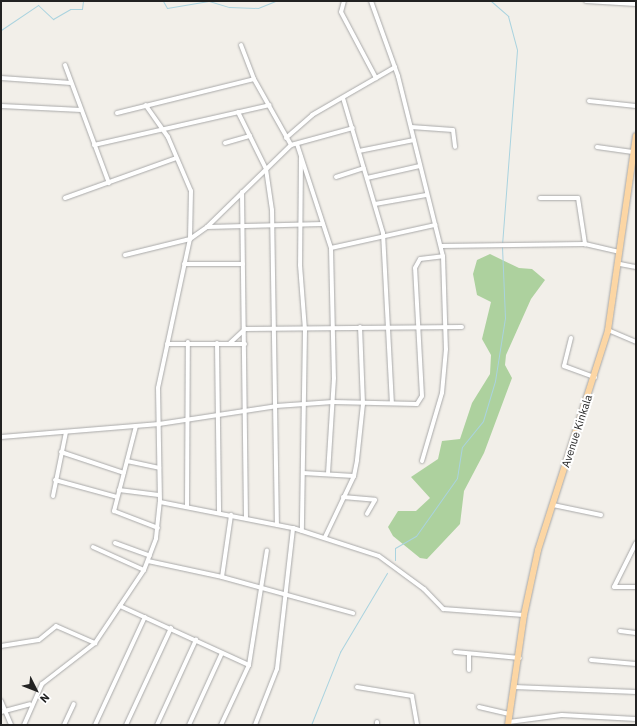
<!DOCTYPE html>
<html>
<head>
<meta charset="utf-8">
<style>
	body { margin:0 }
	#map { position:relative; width:637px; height:726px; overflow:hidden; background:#f2efe9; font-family:"IBM Plex Sans",sans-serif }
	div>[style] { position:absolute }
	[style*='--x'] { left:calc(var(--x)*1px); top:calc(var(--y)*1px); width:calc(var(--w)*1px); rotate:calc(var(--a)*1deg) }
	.forest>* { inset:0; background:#add19e }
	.stream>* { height:1px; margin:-0.5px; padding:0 0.5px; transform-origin:0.5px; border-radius:0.5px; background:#aad3df }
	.roads { filter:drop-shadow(0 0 1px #a9a9a9) drop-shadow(0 0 1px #a9a9a9) }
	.street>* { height:4px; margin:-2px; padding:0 2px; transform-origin:2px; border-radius:2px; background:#fff }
	.primary>* { height:6px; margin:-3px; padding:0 3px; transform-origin:3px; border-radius:3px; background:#fcd6a4 }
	span { translate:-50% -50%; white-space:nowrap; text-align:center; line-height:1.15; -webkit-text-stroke:4px #fff; paint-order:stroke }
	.street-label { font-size:11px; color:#222 }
	.frame { position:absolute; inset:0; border:2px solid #222; pointer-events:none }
	.north { position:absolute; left:16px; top:670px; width:40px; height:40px; -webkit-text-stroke:3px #fff; paint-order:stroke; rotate:132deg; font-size:11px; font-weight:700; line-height:16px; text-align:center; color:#222 }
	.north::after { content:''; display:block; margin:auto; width:14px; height:18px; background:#222; clip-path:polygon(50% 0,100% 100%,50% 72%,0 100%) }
</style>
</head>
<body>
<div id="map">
	<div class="forest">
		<i style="clip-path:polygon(490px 254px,519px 268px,532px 269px,545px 280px,531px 299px,506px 355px,505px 365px,512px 378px,484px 453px,464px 491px,460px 524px,427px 559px,420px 558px,393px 536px,388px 527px,398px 511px,416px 511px,430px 498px,411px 477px,438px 459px,442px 441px,460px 439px,472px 403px,490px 374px,491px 355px,482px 339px,491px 302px,477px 295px,473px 274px,477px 260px)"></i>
	</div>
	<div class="stream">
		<i style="--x:163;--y:1;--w:8;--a:60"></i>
		<i style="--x:167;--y:8;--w:42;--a:-9.7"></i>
		<i style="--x:209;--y:1;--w:21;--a:17"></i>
		<i style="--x:229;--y:7;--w:29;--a:2"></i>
		<i style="--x:258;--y:8;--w:18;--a:-22"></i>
		<i style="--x:491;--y:1;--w:23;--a:41"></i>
		<i style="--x:508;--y:16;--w:35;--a:75"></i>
		<i style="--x:517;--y:50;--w:194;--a:94.4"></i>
		<i style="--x:1;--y:30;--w:45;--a:-34"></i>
		<i style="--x:38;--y:5;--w:21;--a:43"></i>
		<i style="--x:53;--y:19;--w:20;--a:-30"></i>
		<i style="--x:70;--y:9;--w:12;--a:0"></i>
		<i style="--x:82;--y:9;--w:8;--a:-83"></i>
		<i style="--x:395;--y:560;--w:12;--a:-90"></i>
		<i style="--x:395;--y:548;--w:24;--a:-30"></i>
		<i style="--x:416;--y:536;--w:71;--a:-54.7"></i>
		<i style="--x:457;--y:478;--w:31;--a:-81"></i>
		<i style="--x:462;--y:447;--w:33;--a:-51"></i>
		<i style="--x:483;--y:421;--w:42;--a:-73.3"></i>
		<i style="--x:495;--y:381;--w:64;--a:-81"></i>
		<i style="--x:505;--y:318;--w:71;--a:-92.4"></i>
		<i style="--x:311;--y:725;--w:79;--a:-68.3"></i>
		<i style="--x:340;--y:652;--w:92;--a:-59.3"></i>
	</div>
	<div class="roads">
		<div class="street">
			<i style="--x:344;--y:1;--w:11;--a:105"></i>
			<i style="--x:341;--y:12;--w:75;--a:62.1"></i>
			<i style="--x:371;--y:1;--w:80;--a:70.2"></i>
			<i style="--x:398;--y:76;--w:186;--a:76"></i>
			<i style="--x:443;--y:256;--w:93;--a:88.2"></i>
			<i style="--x:446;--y:349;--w:44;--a:95.2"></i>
			<i style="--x:442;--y:393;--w:71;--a:106.4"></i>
			<i style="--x:586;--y:1;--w:50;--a:3.4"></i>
			<i style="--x:241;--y:45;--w:36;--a:69"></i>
			<i style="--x:254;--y:79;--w:76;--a:60.7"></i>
			<i style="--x:65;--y:65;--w:126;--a:69.6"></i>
			<i style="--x:1;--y:78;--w:70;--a:4.1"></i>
			<i style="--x:343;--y:98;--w:141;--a:73.5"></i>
			<i style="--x:383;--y:233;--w:170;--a:87"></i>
			<i style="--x:589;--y:101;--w:47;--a:6.1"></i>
			<i style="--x:1;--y:106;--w:80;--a:2.9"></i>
			<i style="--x:238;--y:112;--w:64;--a:63.8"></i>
			<i style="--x:266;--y:169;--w:41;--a:81.7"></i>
			<i style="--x:272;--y:210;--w:314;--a:89.1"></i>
			<i style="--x:117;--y:113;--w:141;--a:-13.9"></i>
			<i style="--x:411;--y:127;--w:42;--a:4.1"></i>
			<i style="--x:453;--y:130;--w:17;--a:83"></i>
			<i style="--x:286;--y:138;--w:35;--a:-41"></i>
			<i style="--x:312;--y:115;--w:96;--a:-30"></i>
			<i style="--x:225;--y:143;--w:26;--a:-16"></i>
			<i style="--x:297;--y:144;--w:109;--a:71.9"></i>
			<i style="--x:331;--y:248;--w:130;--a:88.7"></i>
			<i style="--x:334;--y:378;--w:95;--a:93.6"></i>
			<i style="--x:94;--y:145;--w:180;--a:-12.8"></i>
			<i style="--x:597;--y:147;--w:36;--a:8"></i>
			<i style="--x:359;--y:151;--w:56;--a:-11.3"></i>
			<i style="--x:301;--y:157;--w:108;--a:90.5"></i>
			<i style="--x:300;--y:265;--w:65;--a:85.6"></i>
			<i style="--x:305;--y:330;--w:201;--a:90.9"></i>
			<i style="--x:336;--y:177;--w:29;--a:-18"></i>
			<i style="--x:367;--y:178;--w:54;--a:-12.8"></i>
			<i style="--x:242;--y:192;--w:325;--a:89.3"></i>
			<i style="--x:65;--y:198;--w:118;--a:-19.8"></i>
			<i style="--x:540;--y:198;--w:38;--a:0"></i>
			<i style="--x:578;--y:198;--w:47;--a:81.3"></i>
			<i style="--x:375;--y:204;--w:52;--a:-10"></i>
			<i style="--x:207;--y:227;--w:116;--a:-1.5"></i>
			<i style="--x:441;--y:246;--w:144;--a:-0.8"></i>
			<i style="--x:585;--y:244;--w:36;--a:13"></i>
			<i style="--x:331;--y:248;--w:107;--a:-12.5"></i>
			<i style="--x:125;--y:255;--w:67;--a:-13.8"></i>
			<i style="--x:190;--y:239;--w:21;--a:-35"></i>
			<i style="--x:207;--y:227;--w:117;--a:-44.3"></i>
			<i style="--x:291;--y:145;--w:64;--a:-15.3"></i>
			<i style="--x:184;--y:264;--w:59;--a:0"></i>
			<i style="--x:620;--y:264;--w:16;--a:11"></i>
			<i style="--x:608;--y:330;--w:30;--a:23"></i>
			<i style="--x:571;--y:338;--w:29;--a:104"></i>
			<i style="--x:564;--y:366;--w:33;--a:20"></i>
			<i style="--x:217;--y:343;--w:170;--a:89.3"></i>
			<i style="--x:230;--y:343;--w:21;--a:-43"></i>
			<i style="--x:245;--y:329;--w:217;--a:-0.5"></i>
			<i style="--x:167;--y:344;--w:78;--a:0"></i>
			<i style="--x:136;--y:426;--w:88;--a:104.5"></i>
			<i style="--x:114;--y:511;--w:47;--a:21.1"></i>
			<i style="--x:1;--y:437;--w:159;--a:-4.7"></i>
			<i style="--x:159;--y:424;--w:118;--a:-8.7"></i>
			<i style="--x:276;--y:406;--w:57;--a:-4"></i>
			<i style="--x:333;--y:402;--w:84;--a:1.4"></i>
			<i style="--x:417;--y:404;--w:9;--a:-58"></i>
			<i style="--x:422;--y:396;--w:128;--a:-93.1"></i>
			<i style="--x:415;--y:268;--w:10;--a:-61"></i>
			<i style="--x:420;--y:259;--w:23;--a:-7"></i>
			<i style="--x:61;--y:452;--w:66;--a:18.4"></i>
			<i style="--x:127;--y:461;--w:33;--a:12"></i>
			<i style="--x:303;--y:473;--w:51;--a:3.4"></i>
			<i style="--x:55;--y:480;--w:64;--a:15.3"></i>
			<i style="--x:119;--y:490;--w:40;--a:7.1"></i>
			<i style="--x:53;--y:496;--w:65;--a:-78.5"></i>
			<i style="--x:343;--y:497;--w:32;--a:5"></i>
			<i style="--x:375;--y:500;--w:16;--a:120"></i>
			<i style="--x:160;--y:502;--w:136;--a:11.1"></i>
			<i style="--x:293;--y:528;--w:90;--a:18"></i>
			<i style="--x:379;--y:556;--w:56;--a:36.3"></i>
			<i style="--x:424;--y:589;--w:28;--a:46"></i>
			<i style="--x:443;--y:609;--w:81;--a:4.2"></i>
			<i style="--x:553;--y:505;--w:49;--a:11.8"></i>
			<i style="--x:187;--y:506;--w:164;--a:-89.7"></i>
			<i style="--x:325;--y:537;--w:68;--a:-64.6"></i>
			<i style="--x:354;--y:476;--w:16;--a:-79"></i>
			<i style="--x:357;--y:460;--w:56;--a:-83.9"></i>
			<i style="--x:363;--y:404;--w:77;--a:-92.2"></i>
			<i style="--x:115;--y:543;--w:37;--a:20"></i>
			<i style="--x:636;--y:543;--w:49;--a:116.6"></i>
			<i style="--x:614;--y:587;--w:22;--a:0"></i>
			<i style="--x:93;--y:547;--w:56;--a:24.3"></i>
			<i style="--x:148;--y:561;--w:76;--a:12.2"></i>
			<i style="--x:222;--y:577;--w:136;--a:15.4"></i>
			<i style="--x:222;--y:577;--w:63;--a:-81.7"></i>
			<i style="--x:120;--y:606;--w:142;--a:24.6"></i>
			<i style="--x:620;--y:631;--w:16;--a:7"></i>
			<i style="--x:1;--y:646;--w:38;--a:-9"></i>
			<i style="--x:39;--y:640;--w:22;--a:-39"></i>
			<i style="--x:56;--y:626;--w:43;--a:23.6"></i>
			<i style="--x:455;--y:652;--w:65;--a:5.3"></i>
			<i style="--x:591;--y:660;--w:45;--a:5.1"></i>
			<i style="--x:469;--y:670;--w:16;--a:-90"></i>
			<i style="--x:357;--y:687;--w:56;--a:9.3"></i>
			<i style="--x:412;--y:696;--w:29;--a:80"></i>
			<i style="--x:514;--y:687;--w:122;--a:2.3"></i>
			<i style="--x:1;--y:701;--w:26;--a:67"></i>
			<i style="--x:479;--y:707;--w:32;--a:13"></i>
			<i style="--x:1;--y:712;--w:30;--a:-15"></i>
			<i style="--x:377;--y:722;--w:3;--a:90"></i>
			<i style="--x:509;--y:722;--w:53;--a:-7.5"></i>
			<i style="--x:562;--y:715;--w:74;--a:3.1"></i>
			<i style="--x:24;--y:725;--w:45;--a:-66.3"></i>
			<i style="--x:42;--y:684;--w:67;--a:-37.7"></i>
			<i style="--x:95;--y:643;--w:88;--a:-56.1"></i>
			<i style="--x:144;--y:570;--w:34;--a:-69"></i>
			<i style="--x:156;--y:538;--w:36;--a:-84"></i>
			<i style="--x:160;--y:502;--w:114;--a:-91"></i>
			<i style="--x:158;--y:388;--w:152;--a:-77.9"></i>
			<i style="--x:190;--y:239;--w:48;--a:-88.8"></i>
			<i style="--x:191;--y:191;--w:59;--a:-113.1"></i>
			<i style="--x:168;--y:137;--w:39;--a:-125"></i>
			<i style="--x:64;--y:725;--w:23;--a:-65"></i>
			<i style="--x:95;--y:725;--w:119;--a:-65.2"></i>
			<i style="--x:126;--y:725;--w:107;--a:-65.1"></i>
			<i style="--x:157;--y:725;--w:94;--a:-65.4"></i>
			<i style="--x:189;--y:725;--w:79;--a:-65.4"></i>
			<i style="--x:221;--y:725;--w:66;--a:-65"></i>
			<i style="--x:249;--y:665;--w:116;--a:-81.1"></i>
			<i style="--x:255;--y:725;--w:60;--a:-68.6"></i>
			<i style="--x:277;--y:669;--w:142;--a:-83.5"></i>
		</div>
		<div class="primary">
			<i style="--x:508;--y:725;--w:111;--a:-81.7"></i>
			<i style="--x:524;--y:615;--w:66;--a:-77.8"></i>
			<i style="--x:538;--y:550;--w:231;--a:-72.3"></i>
			<i style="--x:608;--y:330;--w:196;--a:-81.8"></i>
		</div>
	</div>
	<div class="street-label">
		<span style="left:577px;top:431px;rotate:-72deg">Avenue Kinkala</span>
	</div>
	<div class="frame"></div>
	<div class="north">N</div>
</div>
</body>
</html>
